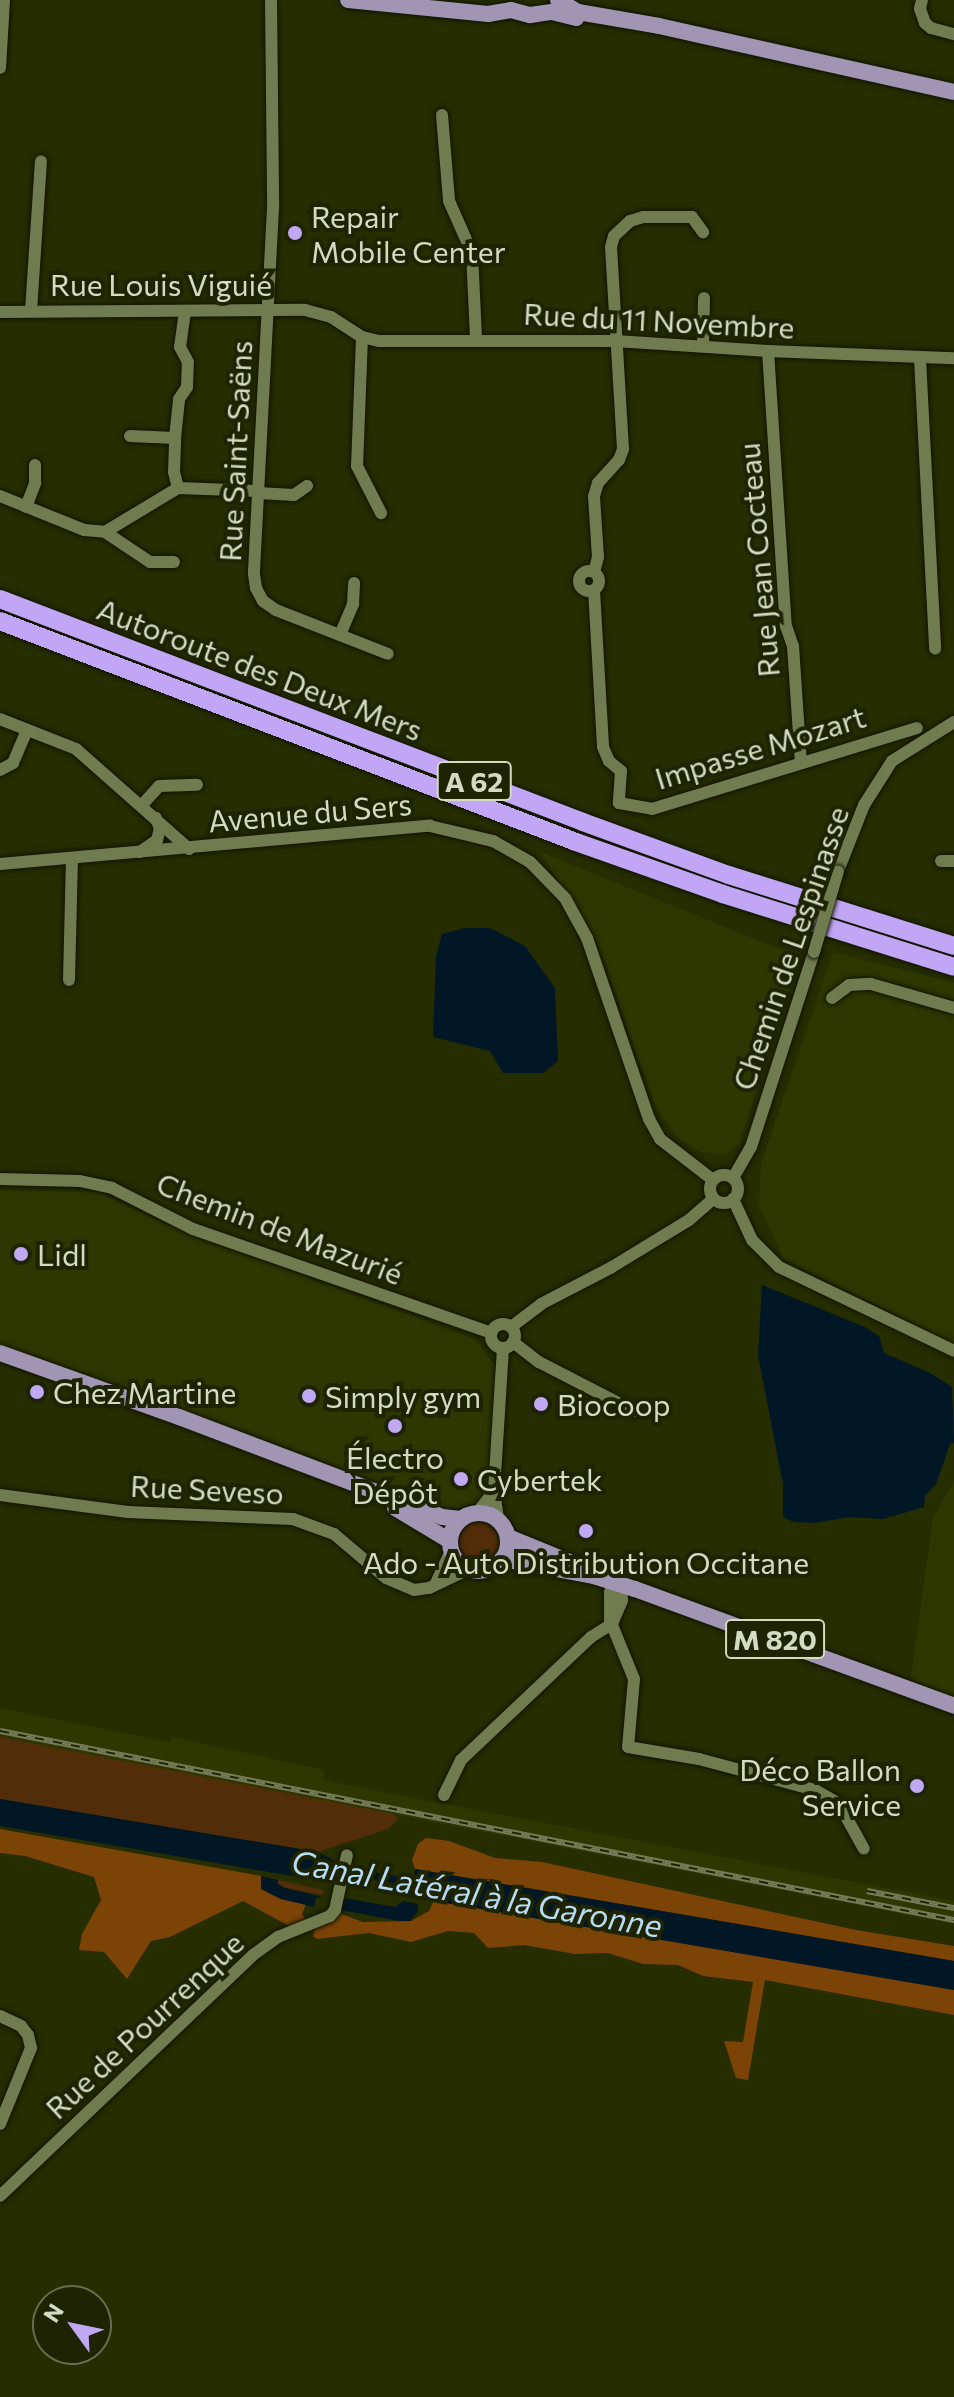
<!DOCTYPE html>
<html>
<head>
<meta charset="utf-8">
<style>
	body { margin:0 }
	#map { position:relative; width:954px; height:2397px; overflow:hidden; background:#262d01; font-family:Commissioner,sans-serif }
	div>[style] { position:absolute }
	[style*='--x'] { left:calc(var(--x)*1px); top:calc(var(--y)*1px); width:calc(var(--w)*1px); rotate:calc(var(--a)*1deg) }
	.built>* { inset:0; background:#2e3700 }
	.green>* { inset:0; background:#522d09 }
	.round { border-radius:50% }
	.forest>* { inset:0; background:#7b4306 }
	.water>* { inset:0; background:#011725 }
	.roads { filter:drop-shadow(0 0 2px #101400) drop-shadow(0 0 2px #101400) }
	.minor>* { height:12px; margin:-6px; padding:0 6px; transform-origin:6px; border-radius:6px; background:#717b50 }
	.minor>.ring { margin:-6px; padding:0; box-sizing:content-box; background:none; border:12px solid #717b50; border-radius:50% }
	.major>* { height:16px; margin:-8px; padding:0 8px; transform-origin:8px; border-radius:8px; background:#a095b2 }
	.major>.ring { margin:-8px; padding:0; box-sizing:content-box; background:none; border:16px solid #a095b2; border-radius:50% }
	.highway>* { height:18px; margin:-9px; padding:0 9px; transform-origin:9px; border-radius:9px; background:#c0a6f4 }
	.rail>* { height:6px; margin-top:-3px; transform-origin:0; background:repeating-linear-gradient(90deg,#1d2303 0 9px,#767c59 0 18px); box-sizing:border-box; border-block:2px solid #767c59 }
	.bridges { filter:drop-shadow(0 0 2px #101400) drop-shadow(0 0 2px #101400) }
	.minor-bridge>* { height:12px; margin:-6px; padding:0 6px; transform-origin:6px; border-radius:6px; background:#717b50 }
	.dots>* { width:22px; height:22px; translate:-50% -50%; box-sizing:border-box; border:4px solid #1d2303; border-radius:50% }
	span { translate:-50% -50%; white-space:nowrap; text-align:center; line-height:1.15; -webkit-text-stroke:8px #1d2303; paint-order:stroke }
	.shield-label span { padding:2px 6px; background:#1d2303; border:2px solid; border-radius:6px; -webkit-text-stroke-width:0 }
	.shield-label { font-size:28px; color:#d5dbc3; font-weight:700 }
	.poi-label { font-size:30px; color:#d5dbc3 }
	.left { translate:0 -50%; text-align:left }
	.right { translate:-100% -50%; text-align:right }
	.street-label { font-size:30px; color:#d5dbc3 }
	.water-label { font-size:32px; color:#b7dbf5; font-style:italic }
	.north { position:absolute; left:32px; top:2285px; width:80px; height:80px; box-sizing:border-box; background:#1d2303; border:2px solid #676d50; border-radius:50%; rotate:303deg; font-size:22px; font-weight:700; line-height:32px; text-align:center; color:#d5dbc3 }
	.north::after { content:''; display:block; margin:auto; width:28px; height:36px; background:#c1a8f3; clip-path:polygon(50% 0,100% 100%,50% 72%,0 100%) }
</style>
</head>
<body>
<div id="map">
	<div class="built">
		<i style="clip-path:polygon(540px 852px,799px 957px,739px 1145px,724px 1155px,701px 1152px,677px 1137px,656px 1108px,598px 943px)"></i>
		<i style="clip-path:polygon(833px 952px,954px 983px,954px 1356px,951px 1342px,783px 1258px,759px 1206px,761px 1164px)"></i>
		<i style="clip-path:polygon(0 1190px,96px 1192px,190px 1235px,475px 1339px,496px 1367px,490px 1486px,476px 1503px,450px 1510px,430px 1505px,285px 1447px,0 1347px)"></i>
		<i style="clip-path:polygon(954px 1482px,954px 1699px,910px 1683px,933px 1518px)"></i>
		<i style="clip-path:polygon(0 1708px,170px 1742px,172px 1737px,324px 1770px,323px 1780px,429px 1801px,954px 1901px,954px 1924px,0 1737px)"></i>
	</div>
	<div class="green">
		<i class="round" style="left:458px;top:1522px;width:42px;height:42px"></i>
		<i style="clip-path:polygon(0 1737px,394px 1814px,398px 1819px,388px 1829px,318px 1852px,0 1799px)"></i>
		<i style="clip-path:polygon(278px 1880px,324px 1890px,323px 1895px,285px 1888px,278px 1884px)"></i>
	</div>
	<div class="forest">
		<i style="clip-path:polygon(0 1829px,261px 1876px,261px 1889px,281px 1899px,306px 1904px,302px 1914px,307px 1922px,289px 1926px,243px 1901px,170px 1937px,151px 1941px,127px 1979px,104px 1952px,79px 1950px,82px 1934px,101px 1900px,94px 1877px,25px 1856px,0 1853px)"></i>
		<i style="clip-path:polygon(426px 1838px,449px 1841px,495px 1858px,542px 1862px,856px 1930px,954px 1946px,954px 1961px,415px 1869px,412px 1860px,418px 1844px)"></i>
		<i style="clip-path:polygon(434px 1900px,954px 1990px,954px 2015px,765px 1980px,748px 2080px,736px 2078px,724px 2041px,743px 2042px,753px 1982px,703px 1976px,678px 1965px,643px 1964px,608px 1953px,575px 1954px,524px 1945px,488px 1948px,474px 1933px,448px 1931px,411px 1942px,369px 1933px,317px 1939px,313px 1936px,315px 1929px,341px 1914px,363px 1922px,411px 1921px,429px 1911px)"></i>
	</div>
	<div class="water">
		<i style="clip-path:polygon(465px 928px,490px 928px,525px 946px,555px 988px,558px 1061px,543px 1073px,503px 1073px,490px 1051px,433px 1037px,436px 956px,442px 934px)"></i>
		<i style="clip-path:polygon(762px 1285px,865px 1327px,879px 1336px,884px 1353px,930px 1373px,952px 1387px,954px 1443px,950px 1444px,936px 1484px,925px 1496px,924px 1507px,883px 1519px,849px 1517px,815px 1523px,793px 1522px,783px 1517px,783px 1484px,758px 1355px)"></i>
		<i style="clip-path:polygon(0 1799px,318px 1852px,346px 1867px,413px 1879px,415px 1869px,954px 1961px,954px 1990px,410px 1897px,411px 1886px,344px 1875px,310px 1879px,0 1826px)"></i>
		<i style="clip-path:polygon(261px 1876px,278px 1880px,278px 1884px,285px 1888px,322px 1897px,316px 1898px,314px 1907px,281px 1899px,261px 1889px)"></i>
		<i style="clip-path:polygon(343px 1898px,395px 1907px,403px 1901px,418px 1904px,418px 1911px,410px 1921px,400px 1921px,341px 1910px)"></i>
	</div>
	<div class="roads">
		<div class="minor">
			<i style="--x:271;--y:0;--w:208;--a:89.4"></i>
			<i style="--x:273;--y:208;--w:366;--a:93"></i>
			<i style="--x:254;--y:574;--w:14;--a:82"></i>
			<i style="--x:256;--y:588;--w:15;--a:62"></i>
			<i style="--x:263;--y:601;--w:16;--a:35"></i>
			<i style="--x:276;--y:610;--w:120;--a:21.4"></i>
			<i style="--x:922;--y:0;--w:9;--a:103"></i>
			<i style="--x:920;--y:9;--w:15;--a:70"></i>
			<i style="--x:925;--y:23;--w:8;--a:40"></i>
			<i style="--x:931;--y:28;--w:24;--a:15"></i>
			<i style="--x:0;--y:68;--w:68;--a:-86.6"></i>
			<i style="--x:442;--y:115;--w:86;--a:85.3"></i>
			<i style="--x:449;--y:201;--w:57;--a:66.1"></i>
			<i style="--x:472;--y:253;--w:85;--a:87.3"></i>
			<i style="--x:31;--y:311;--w:150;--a:-86.2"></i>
			<i style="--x:0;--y:312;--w:305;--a:-0.4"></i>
			<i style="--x:305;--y:310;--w:27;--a:15"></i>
			<i style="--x:331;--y:317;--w:37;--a:33"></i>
			<i style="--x:362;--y:337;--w:18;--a:13"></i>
			<i style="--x:380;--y:341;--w:236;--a:0"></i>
			<i style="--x:616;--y:341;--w:152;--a:3.8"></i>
			<i style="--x:768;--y:351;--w:186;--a:2.2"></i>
			<i style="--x:362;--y:337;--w:129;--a:92.2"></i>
			<i style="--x:357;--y:466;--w:53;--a:62.9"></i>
			<i style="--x:703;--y:346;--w:48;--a:-88.8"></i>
			<i style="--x:768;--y:351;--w:276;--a:86.3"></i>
			<i style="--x:786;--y:626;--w:21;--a:71"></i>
			<i style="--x:793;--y:646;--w:117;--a:86.1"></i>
			<i style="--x:920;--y:359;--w:290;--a:87"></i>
			<i style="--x:130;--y:436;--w:45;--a:2.5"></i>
			<i style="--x:178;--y:488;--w:16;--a:-104"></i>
			<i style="--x:174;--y:472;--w:34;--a:-88"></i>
			<i style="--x:175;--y:438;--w:39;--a:-84"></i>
			<i style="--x:179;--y:399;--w:14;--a:-56"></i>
			<i style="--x:187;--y:387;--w:25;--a:-88"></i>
			<i style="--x:188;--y:362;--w:17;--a:-118"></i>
			<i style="--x:180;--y:347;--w:36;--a:-82"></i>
			<i style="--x:258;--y:493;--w:36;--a:3"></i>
			<i style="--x:294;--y:495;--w:16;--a:-35"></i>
			<i style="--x:0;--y:496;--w:91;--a:22"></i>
			<i style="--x:84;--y:530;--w:21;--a:5"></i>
			<i style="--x:105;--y:532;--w:85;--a:-31.1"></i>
			<i style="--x:178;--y:488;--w:80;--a:2.1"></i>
			<i style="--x:26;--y:507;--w:26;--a:-69"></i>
			<i style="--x:35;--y:483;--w:18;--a:-90"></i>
			<i style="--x:105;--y:532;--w:54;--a:33.7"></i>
			<i style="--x:150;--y:562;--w:24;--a:0"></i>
			<i class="ring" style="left:579px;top:571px;width:8px;height:8px"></i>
			<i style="--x:594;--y:572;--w:16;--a:-75"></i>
			<i style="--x:598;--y:557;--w:61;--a:-93.8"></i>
			<i style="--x:594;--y:496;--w:14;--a:-73"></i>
			<i style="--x:598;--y:483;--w:31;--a:-48"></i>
			<i style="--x:619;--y:460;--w:12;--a:-70"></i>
			<i style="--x:623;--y:449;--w:202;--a:-93.4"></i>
			<i style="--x:611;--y:247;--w:11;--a:-75"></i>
			<i style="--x:614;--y:236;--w:22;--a:-43"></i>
			<i style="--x:630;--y:221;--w:14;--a:-17"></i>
			<i style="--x:643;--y:217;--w:49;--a:0"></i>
			<i style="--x:692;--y:217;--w:19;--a:54"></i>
			<i style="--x:594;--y:590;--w:157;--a:86.7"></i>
			<i style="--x:603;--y:747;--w:15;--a:67"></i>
			<i style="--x:609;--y:761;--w:16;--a:40"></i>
			<i style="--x:621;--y:771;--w:32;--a:94"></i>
			<i style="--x:619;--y:803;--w:34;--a:10"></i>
			<i style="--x:652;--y:809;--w:277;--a:-17"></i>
			<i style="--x:340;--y:635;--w:34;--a:-67"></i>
			<i style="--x:353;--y:604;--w:21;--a:-87"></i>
			<i style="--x:0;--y:719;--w:82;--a:21.5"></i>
			<i style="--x:76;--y:749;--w:151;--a:41.5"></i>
			<i style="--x:0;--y:770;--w:15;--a:-28"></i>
			<i style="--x:13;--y:763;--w:36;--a:-67"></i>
			<i style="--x:142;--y:805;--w:25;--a:-48"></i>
			<i style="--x:159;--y:786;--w:38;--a:-2"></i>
			<i style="--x:140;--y:852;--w:21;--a:-35"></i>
			<i style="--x:157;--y:840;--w:11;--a:-75"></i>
			<i style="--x:160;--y:829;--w:12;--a:-110"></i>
			<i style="--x:941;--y:861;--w:13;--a:0"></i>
			<i style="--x:0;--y:864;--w:432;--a:-5.1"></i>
			<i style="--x:430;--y:826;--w:65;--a:13.4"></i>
			<i style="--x:493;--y:841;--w:43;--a:29.6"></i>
			<i style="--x:530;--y:862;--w:50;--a:45.8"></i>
			<i style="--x:565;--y:898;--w:46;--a:61.2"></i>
			<i style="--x:587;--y:938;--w:191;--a:71.1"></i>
			<i style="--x:649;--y:1119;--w:23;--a:61"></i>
			<i style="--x:660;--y:1139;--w:67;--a:37.7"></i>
			<i style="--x:838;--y:871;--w:71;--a:-68.5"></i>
			<i style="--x:864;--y:805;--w:52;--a:-57.5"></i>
			<i style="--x:892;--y:761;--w:73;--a:-32.2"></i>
			<i style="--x:69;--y:980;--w:122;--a:-88.6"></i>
			<i style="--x:832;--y:998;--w:21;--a:-37"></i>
			<i style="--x:849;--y:985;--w:22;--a:-3"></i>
			<i style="--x:871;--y:984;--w:86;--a:16.1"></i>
			<i class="ring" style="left:710px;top:1175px;width:16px;height:16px"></i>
			<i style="--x:733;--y:1178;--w:36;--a:-60"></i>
			<i style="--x:751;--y:1147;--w:205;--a:-72.1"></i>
			<i style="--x:0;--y:1179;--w:80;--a:1.4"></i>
			<i style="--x:80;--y:1181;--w:33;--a:12"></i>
			<i style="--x:112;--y:1188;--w:91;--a:26.8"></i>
			<i style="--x:193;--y:1229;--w:316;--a:19.2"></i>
			<i style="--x:733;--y:1199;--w:45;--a:65.1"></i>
			<i style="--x:752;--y:1240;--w:38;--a:45"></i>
			<i style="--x:779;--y:1267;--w:194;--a:25.6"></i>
			<i class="ring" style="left:491px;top:1324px;width:12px;height:12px"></i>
			<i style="--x:511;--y:1327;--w:38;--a:-37"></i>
			<i style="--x:541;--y:1304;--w:80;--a:-27.5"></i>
			<i style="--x:612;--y:1267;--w:90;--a:-31.4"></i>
			<i style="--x:689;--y:1220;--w:32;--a:-41"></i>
			<i style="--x:513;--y:1342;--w:33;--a:38"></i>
			<i style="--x:539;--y:1362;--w:107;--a:27.3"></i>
			<i style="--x:0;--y:1495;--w:129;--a:7.6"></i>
			<i style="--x:128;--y:1512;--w:165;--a:2.4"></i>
			<i style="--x:293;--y:1519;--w:44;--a:20.1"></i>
			<i style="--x:334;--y:1534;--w:68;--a:40.2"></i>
			<i style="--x:386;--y:1578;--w:30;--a:23"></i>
			<i style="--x:414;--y:1590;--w:15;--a:-8"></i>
			<i style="--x:429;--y:1588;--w:44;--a:-25.4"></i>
			<i style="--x:477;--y:1513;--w:28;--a:-52"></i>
			<i style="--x:498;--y:1519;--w:28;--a:-98"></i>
			<i style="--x:494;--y:1491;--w:143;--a:-86.4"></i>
			<i style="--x:436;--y:1583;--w:35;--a:-65"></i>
			<i style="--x:617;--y:1583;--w:11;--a:128"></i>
			<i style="--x:610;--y:1592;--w:28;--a:90"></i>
			<i style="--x:610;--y:1620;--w:64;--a:67.9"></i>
			<i style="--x:634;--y:1679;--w:68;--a:95"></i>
			<i style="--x:628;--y:1747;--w:72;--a:9.6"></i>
			<i style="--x:699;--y:1759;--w:120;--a:15"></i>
			<i style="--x:815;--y:1790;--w:28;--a:30"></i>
			<i style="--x:839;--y:1804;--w:51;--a:60.9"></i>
			<i style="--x:444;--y:1795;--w:39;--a:-64"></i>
			<i style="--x:461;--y:1760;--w:179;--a:-43.4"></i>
			<i style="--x:591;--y:1637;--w:25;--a:-32"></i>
			<i style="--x:612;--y:1624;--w:26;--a:-67"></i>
			<i style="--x:622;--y:1600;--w:16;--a:-94"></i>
			<i style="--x:0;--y:2016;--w:23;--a:25"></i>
			<i style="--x:21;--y:2026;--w:11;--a:52"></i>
			<i style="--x:28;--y:2035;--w:13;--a:77"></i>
			<i style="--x:31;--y:2048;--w:82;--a:112.2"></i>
			<i style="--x:0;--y:2196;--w:349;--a:-43.6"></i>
			<i style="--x:253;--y:1955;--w:31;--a:-36"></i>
			<i style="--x:278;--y:1937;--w:56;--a:-22"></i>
			<i style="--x:330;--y:1916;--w:8;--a:-50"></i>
			<i style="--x:335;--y:1910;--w:56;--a:-77.7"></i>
		</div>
		<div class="major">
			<i style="--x:348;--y:0;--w:141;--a:5.7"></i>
			<i style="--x:488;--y:14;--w:23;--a:-10"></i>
			<i style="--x:511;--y:10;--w:20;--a:15"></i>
			<i style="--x:530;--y:15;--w:22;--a:-8"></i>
			<i style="--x:552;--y:12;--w:25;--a:14"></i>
			<i style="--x:558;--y:0;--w:23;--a:31"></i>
			<i style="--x:578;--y:12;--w:82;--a:9.8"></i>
			<i style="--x:659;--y:26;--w:302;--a:12.6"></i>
			<i style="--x:0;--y:1353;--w:190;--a:19.7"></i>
			<i style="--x:179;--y:1417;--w:281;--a:20.8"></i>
			<i style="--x:442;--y:1517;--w:19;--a:6"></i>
			<i style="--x:395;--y:1508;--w:64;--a:31"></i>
			<i class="ring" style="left:450px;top:1513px;width:42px;height:42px"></i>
			<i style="--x:508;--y:1537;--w:74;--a:22.1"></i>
			<i style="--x:502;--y:1559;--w:94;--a:10.5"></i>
			<i style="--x:594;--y:1576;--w:43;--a:17.6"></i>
			<i style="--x:635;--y:1589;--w:340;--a:20.1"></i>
		</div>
		<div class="highway">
			<i style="--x:0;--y:599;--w:624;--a:20.93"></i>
			<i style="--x:583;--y:822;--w:155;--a:20"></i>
			<i style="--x:729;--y:875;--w:236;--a:17.5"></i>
			<i style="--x:0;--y:621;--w:617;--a:20.99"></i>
			<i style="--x:576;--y:842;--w:156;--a:19.5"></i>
			<i style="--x:723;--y:894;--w:242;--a:17.5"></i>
		</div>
	</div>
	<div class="rail">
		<i style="--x:0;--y:1731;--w:973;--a:11.21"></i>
		<i style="--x:867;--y:1891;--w:89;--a:11.1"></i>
	</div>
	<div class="bridges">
		<div class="minor-bridge">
			<i style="--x:814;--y:952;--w:84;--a:-73.5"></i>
		</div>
	</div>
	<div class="dots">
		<i style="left:295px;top:233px;background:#c1a8f3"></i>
		<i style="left:21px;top:1254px;background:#c1a8f3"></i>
		<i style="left:37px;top:1392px;background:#c1a8f3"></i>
		<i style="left:309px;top:1396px;background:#c1a8f3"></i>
		<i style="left:541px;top:1404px;background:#c1a8f3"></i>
		<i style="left:395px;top:1426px;background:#c1a8f3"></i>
		<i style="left:461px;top:1479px;background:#c1a8f3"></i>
		<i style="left:586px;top:1531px;background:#c1a8f3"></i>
		<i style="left:917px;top:1786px;background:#c1a8f3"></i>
	</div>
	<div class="shield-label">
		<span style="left:474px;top:781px">A 62</span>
		<span style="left:775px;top:1639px">M 820</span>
	</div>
	<div class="poi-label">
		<span class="left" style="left:311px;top:233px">Repair<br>Mobile Center</span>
		<span class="left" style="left:37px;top:1254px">Lidl</span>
		<span class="left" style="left:53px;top:1392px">Chez Martine</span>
		<span class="left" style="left:325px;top:1396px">Simply gym</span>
		<span class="left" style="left:557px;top:1404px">Biocoop</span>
		<span style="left:395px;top:1474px">Électro<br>Dépôt</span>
		<span class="left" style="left:477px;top:1479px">Cybertek</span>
		<span style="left:586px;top:1562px">Ado - Auto Distribution Occitane</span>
		<span class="right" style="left:901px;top:1786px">Déco Ballon<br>Service</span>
	</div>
	<div class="street-label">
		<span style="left:161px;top:284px">Rue Louis Viguié</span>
		<span style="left:659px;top:320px;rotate:3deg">Rue du 11 Novembre</span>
		<span style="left:235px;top:451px;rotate:-87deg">Rue Saint-Saëns</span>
		<span style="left:758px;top:560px;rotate:-95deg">Rue Jean Cocteau</span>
		<span style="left:260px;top:669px;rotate:21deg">Autoroute des Deux Mers</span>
		<span style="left:760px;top:747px;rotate:-17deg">Impasse Mozart</span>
		<span style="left:310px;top:812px;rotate:-5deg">Avenue du Sers</span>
		<span style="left:790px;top:948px;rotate:-71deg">Chemin de Lespinasse</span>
		<span style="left:280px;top:1228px;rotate:21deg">Chemin de Mazurié</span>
		<span style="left:207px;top:1489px;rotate:3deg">Rue Seveso</span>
		<span style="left:144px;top:2025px;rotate:-43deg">Rue de Pourrenque</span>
	</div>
	<div class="water-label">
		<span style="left:477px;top:1893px;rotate:10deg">Canal Latéral à la Garonne</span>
	</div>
	<div class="north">N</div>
</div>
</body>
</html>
